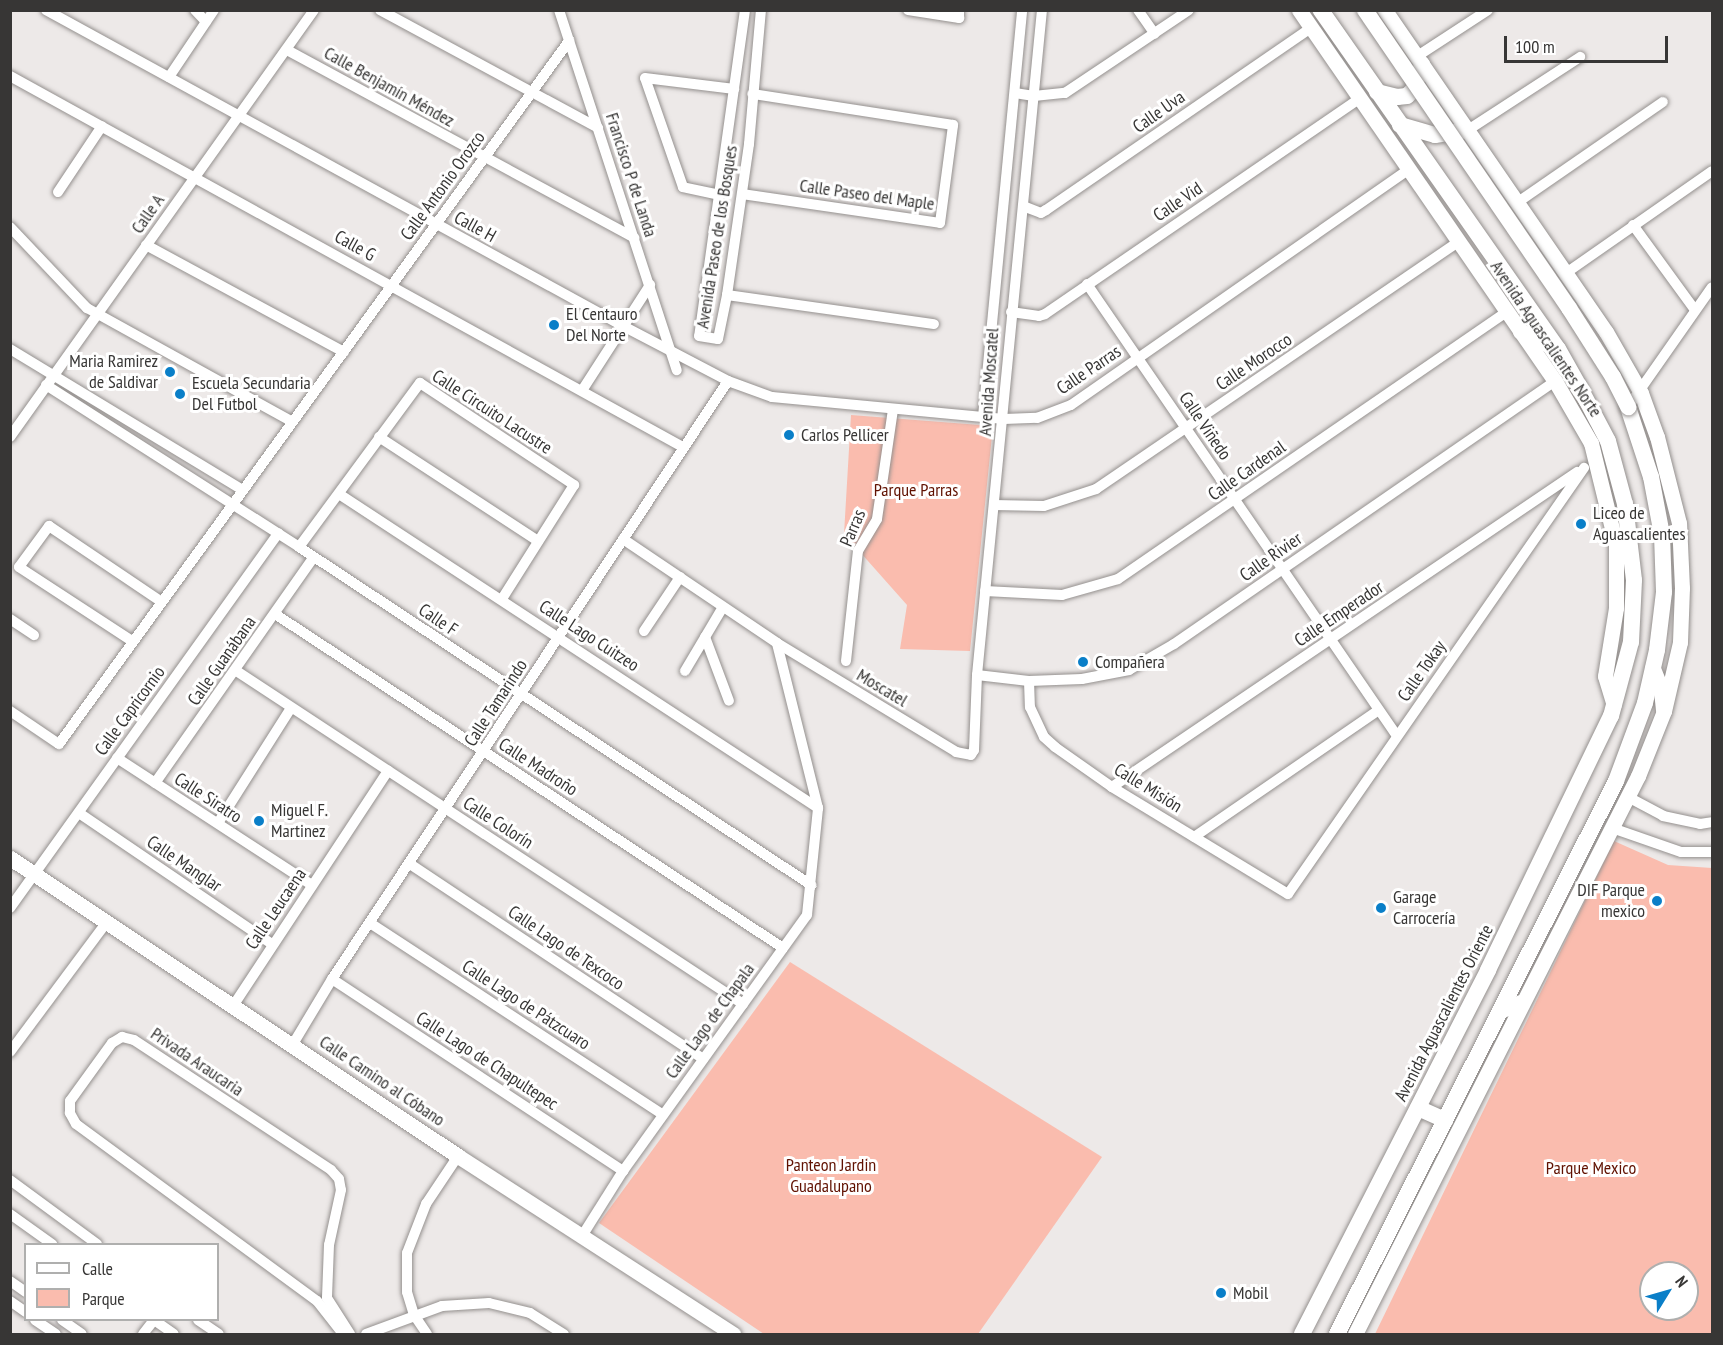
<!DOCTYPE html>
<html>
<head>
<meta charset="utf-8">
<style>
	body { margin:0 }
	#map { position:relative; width:1723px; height:1345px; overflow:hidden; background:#ede9e8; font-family:"PT Sans Narrow",sans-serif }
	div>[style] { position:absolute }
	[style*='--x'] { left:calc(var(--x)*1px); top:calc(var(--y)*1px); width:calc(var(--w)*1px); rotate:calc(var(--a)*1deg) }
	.green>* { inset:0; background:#fabcae }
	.roads { filter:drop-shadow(0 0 2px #94908e) drop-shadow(0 0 2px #94908e) }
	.street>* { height:10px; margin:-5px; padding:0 5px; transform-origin:5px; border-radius:5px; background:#fff }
	.secondary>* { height:15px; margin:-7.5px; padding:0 7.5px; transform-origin:7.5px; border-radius:7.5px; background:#fff }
	.primary>* { height:16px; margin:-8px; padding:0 8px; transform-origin:8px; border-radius:8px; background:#fff }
	.bridges { filter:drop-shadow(0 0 2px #94908e) drop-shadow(0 0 2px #94908e) }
	.primary-bridge>* { height:16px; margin:-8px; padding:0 8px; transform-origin:8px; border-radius:8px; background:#fff }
	.dots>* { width:16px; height:16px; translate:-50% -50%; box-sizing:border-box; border:3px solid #fff; border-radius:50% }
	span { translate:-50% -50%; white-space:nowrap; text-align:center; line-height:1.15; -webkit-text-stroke:6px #fff; paint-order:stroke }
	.street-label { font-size:18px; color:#373635 }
	.poi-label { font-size:18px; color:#373635 }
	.left { translate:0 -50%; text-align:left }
	.right { translate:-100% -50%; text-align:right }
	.park-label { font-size:18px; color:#601101 }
	.frame { position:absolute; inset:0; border:12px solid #373635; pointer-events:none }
	.legend { position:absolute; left:24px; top:1243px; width:195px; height:78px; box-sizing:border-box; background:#fff; border:2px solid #afafae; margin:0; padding:8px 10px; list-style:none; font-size:18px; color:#373635 }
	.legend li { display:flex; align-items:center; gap:12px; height:30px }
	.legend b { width:30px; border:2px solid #afafae }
	.north { position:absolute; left:1639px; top:1261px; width:60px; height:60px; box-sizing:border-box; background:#fff; border:2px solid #afafae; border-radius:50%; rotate:53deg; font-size:16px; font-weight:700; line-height:24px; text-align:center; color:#373635 }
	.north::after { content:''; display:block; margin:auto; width:21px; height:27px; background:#0a7fc8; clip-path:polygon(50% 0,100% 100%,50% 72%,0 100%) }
	.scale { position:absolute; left:1504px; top:36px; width:164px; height:27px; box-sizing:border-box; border:3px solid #373635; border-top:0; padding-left:8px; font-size:18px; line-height:21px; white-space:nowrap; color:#373635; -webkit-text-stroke:4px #fff; paint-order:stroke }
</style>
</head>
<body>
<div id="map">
	<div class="green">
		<i style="clip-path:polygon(851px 415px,993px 426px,970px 651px,900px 649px,907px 605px,844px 534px)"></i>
		<i style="clip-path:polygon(evenodd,1614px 841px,1668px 865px,1712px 868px,1712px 1334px,1375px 1334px,1614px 841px,1651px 1273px,1687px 1273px,1687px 1309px,1651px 1309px,1651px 1273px)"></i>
		<i style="clip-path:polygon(790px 962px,1102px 1157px,978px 1334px,764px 1334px,599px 1223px)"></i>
	</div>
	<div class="roads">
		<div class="street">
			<i style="--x:46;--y:10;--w:658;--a:28.71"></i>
			<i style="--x:623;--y:326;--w:119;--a:27.6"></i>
			<i style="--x:728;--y:381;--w:47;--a:20"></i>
			<i style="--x:772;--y:397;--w:233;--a:5.4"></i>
			<i style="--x:1004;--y:419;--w:33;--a:-2"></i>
			<i style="--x:1037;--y:418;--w:36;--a:-21"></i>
			<i style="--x:1071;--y:405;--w:411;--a:-34.9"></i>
			<i style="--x:195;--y:10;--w:16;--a:47"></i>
			<i style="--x:380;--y:10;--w:248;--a:28.4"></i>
			<i style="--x:559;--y:10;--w:379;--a:71.9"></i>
			<i style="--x:745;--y:10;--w:329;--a:98"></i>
			<i style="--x:699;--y:336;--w:19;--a:9"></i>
			<i style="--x:718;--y:339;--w:45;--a:-78.4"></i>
			<i style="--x:727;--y:295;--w:153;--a:-81.7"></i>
			<i style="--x:749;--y:144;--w:135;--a:-84.9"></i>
			<i style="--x:908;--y:10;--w:52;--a:8.9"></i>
			<i style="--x:959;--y:18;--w:8;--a:-90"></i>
			<i style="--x:1138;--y:10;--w:29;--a:55"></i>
			<i style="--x:287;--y:50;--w:395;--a:28.4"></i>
			<i style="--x:1416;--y:57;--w:86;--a:-33.1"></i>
			<i style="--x:10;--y:76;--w:768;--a:28.87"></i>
			<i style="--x:169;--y:77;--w:81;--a:-56.1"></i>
			<i style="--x:1015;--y:93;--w:19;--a:9"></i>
			<i style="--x:1034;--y:96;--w:31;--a:-6"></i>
			<i style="--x:1065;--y:93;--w:149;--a:-33.8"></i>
			<i style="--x:1468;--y:130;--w:134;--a:-33.1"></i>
			<i style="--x:58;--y:192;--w:79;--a:-56.3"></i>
			<i style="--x:742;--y:194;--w:200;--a:8.3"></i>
			<i style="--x:940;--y:223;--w:99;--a:-82.4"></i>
			<i style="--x:953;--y:125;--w:203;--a:-171.2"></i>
			<i style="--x:720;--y:195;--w:38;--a:-168"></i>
			<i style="--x:683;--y:187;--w:115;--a:-109.2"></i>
			<i style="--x:645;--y:78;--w:90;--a:7"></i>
			<i style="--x:1518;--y:202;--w:176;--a:-34.6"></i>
			<i style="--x:1023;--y:206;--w:19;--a:21"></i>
			<i style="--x:1041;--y:213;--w:6;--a:-31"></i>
			<i style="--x:1046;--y:210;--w:321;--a:-34.5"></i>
			<i style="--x:1633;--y:225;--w:105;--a:53.9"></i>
			<i style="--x:10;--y:227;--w:112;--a:46.5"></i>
			<i style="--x:87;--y:308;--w:235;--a:29"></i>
			<i style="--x:146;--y:245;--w:225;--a:28.4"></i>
			<i style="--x:1566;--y:273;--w:178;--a:-34.9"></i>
			<i style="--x:1087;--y:284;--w:548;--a:55.56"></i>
			<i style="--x:727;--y:295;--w:209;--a:8"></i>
			<i style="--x:1011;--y:312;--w:28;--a:8"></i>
			<i style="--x:1039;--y:316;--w:6;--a:-18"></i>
			<i style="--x:1045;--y:314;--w:381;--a:-34.4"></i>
			<i style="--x:10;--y:349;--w:272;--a:31.2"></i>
			<i style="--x:46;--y:385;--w:300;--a:32.6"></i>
			<i style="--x:299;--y:547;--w:614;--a:33.43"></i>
			<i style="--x:583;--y:389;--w:124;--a:-57.2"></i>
			<i style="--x:1628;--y:407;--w:146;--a:-55"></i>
			<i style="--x:983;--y:417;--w:409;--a:-84.5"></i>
			<i style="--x:10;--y:437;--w:524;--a:-54.55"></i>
			<i style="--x:379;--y:437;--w:190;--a:33.2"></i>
			<i style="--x:339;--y:494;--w:573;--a:33.25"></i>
			<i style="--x:994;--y:505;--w:50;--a:1.1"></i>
			<i style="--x:1044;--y:506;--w:55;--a:-18.1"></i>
			<i style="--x:1096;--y:489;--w:438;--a:-34.3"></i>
			<i style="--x:623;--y:539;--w:186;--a:34"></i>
			<i style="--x:777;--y:643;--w:210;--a:31.3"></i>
			<i style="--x:956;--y:752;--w:15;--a:11"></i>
			<i style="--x:971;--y:755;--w:6;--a:-59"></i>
			<i style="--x:974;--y:750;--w:75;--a:-87.7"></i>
			<i style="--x:977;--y:675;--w:668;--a:-84.42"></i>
			<i style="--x:299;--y:547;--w:204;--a:-53.6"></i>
			<i style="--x:420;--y:383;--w:185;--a:33.5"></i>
			<i style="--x:574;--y:485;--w:135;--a:122.3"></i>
			<i style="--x:985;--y:591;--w:77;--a:3"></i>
			<i style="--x:1062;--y:595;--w:58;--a:-15.9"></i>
			<i style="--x:1118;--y:579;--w:471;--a:-34.5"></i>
			<i style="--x:275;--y:614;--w:608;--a:33.32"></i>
			<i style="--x:10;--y:619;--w:29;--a:34"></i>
			<i style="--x:644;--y:631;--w:65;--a:-56.3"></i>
			<i style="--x:705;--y:637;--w:68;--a:69.4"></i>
			<i style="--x:132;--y:641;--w:135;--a:-146.8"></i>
			<i style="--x:19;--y:567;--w:51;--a:-53.8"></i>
			<i style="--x:49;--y:526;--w:134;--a:34"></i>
			<i style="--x:846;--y:661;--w:111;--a:-83.8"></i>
			<i style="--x:858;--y:551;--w:37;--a:-59"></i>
			<i style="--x:877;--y:519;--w:111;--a:-81.7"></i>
			<i style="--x:235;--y:670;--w:608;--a:33.32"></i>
			<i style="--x:685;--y:671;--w:74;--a:-59.3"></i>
			<i style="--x:977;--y:675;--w:52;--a:6.6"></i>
			<i style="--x:1029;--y:681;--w:53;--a:-2.2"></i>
			<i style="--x:1082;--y:679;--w:48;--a:-10.8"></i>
			<i style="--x:1129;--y:670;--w:52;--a:-30"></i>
			<i style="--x:1174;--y:644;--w:463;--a:-34.6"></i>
			<i style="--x:1029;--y:681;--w:26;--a:88"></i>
			<i style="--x:1030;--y:707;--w:33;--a:65"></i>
			<i style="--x:1044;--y:737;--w:15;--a:42"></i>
			<i style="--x:1055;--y:747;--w:70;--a:35.1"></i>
			<i style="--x:1112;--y:787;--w:206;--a:31.3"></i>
			<i style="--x:1288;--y:894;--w:519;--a:-55.21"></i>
			<i style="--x:10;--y:711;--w:59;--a:34"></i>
			<i style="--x:59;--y:744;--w:869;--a:-54.04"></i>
			<i style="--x:117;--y:758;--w:233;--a:33.1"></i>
			<i style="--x:155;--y:783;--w:276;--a:-54.9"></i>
			<i style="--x:1112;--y:787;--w:562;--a:-34.11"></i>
			<i style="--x:1628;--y:797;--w:40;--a:28"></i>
			<i style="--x:1663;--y:816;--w:38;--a:12"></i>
			<i style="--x:1700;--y:824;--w:12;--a:-9"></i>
			<i style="--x:79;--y:813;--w:233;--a:34.2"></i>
			<i style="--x:218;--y:823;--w:136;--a:-57.6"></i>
			<i style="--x:1612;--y:828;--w:73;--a:19.2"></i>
			<i style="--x:1681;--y:852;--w:31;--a:0"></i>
			<i style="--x:1194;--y:837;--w:224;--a:-34.5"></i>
			<i style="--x:410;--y:864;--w:352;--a:33.6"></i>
			<i style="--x:10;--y:908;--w:461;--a:-54.4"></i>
			<i style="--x:370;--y:923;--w:350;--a:33.2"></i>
			<i style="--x:332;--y:979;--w:349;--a:33.4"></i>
			<i style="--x:233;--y:1006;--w:282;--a:-56.6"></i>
			<i style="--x:293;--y:1044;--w:76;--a:-59"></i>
			<i style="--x:332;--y:979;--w:717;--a:-56.49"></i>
			<i style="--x:10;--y:1052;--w:162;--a:-53.3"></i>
			<i style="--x:10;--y:1180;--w:108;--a:36.3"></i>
			<i style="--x:10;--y:1214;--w:52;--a:35.5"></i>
			<i style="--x:582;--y:1236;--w:77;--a:-57.8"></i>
			<i style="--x:623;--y:1171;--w:315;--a:-54.3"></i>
			<i style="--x:807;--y:915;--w:108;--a:-84.1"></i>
			<i style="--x:818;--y:808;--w:170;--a:-104"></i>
			<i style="--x:10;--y:1281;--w:19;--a:35"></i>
			<i style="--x:10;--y:1301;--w:19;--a:35"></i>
			<i style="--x:35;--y:1320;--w:25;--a:34"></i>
			<i style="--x:62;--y:1320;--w:24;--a:35"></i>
			<i style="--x:154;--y:1320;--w:24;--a:35"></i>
			<i style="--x:198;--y:1320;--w:25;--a:34"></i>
			<i style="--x:143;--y:1334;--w:18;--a:-52"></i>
			<i style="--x:343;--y:1334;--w:42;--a:-128.2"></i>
			<i style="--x:317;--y:1301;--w:299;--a:-143.7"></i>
			<i style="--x:76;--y:1124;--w:13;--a:-119"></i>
			<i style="--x:70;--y:1113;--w:12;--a:-90"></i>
			<i style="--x:70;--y:1101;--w:72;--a:-54.1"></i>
			<i style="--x:112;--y:1043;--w:12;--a:-31"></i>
			<i style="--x:122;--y:1037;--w:12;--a:14"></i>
			<i style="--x:134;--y:1040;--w:236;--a:33.4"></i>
			<i style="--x:331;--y:1170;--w:12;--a:48"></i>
			<i style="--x:339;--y:1179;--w:11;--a:80"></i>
			<i style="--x:341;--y:1190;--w:56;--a:102.3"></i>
			<i style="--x:329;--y:1245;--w:53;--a:92.2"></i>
			<i style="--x:327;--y:1298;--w:43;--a:57.4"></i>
			<i style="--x:366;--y:1334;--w:81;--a:-20.2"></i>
			<i style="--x:442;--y:1306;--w:47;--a:-3.7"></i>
			<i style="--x:489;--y:1303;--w:42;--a:13.7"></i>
			<i style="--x:530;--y:1313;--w:40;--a:32"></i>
			<i style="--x:427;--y:1334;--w:23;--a:-124"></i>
			<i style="--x:414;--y:1315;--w:24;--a:-107"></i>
			<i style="--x:407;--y:1292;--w:39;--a:-90"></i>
			<i style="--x:407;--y:1253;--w:53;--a:-68.8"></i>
			<i style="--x:426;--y:1204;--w:58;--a:-56.3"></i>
		</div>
		<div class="secondary">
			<i style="--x:1299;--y:10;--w:451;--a:55.4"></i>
			<i style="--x:1555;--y:381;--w:72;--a:59.9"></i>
			<i style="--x:1591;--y:443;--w:105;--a:76.2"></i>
			<i style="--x:1616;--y:545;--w:63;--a:90"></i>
			<i style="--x:1616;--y:608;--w:69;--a:99.2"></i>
			<i style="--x:1605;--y:676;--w:30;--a:73"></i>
			<i style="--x:10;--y:858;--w:538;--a:33.63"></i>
			<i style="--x:458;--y:1156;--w:328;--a:32.9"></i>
			<i style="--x:1355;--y:1334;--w:626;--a:-63.11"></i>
			<i style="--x:1638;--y:776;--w:70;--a:-68.2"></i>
			<i style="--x:1664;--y:711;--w:71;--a:-76.9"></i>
			<i style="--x:1680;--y:642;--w:54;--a:-87.9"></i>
			<i style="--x:1682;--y:588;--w:65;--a:-92.6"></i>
			<i style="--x:1679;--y:523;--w:89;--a:-104.3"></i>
			<i style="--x:1657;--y:437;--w:47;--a:-110"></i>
			<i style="--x:1641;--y:393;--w:70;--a:-119.8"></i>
			<i style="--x:1606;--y:332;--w:391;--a:-124.5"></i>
		</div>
		<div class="primary">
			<i style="--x:1377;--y:92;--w:21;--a:14"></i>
			<i style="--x:1397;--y:97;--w:10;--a:-6"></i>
			<i style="--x:1407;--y:96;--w:8;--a:-45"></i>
			<i style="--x:1413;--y:90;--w:27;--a:-70"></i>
			<i style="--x:1400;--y:125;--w:36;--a:16"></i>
			<i style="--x:1435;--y:135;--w:33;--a:-9"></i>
			<i style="--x:1521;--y:332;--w:38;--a:25"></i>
			<i style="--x:1653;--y:669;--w:24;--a:68"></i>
			<i style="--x:1662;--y:691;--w:20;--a:84"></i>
			<i style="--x:1500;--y:1011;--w:22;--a:-21"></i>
			<i style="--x:1418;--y:1108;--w:30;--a:24"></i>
			<i style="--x:1302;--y:1334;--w:409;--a:-62.9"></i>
			<i style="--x:1488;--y:970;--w:282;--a:-64.2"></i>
			<i style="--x:1611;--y:716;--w:77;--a:-74.9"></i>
			<i style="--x:1631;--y:642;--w:62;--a:-87.2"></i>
			<i style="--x:1634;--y:580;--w:77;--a:-96.8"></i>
			<i style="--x:1625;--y:504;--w:65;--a:-105.1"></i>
			<i style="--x:1608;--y:441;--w:60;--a:-117.8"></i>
			<i style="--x:1580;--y:388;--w:45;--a:-119.4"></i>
			<i style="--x:1558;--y:349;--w:414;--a:-125"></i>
			<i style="--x:1337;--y:1334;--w:619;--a:-63.23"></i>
			<i style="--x:1616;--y:781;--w:83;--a:-69.6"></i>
			<i style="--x:1645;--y:703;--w:54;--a:-77.2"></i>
			<i style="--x:1657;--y:650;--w:58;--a:-83.1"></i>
			<i style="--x:1664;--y:592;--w:57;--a:-92"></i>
			<i style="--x:1662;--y:535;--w:59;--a:-100.7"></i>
			<i style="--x:1651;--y:477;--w:74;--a:-108.2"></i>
		</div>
	</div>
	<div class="bridges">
		<div class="primary-bridge">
			<i style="--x:1365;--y:10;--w:361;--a:55.6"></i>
			<i style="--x:1569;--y:308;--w:82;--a:57.5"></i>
			<i style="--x:1613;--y:377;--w:34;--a:63"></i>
		</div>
	</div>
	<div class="dots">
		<i style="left:554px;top:325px;background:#0a7fc8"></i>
		<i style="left:170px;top:372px;background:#0a7fc8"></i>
		<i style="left:180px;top:394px;background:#0a7fc8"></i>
		<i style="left:789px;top:435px;background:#0a7fc8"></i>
		<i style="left:1581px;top:524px;background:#0a7fc8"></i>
		<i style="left:1083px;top:662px;background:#0a7fc8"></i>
		<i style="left:259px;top:821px;background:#0a7fc8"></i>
		<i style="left:1657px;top:901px;background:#0a7fc8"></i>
		<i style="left:1381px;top:908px;background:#0a7fc8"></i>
		<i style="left:1221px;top:1293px;background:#0a7fc8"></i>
	</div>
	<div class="street-label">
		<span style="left:389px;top:87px;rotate:29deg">Calle Benjamín Méndez</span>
		<span style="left:1159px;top:112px;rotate:-35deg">Calle Uva</span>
		<span style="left:631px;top:175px;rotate:72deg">Francisco P de Landa</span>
		<span style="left:443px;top:186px;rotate:-54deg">Calle Antonio Orozco</span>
		<span style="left:867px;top:195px;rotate:8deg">Calle Paseo del Maple</span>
		<span style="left:1178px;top:202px;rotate:-34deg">Calle Vid</span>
		<span style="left:148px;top:214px;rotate:-55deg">Calle A</span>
		<span style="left:475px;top:227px;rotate:29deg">Calle H</span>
		<span style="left:717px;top:237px;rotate:-81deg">Avenida Paseo de los Bosques</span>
		<span style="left:355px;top:246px;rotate:29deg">Calle G</span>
		<span style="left:1546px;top:339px;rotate:56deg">Avenida Aguascalientes Norte</span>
		<span style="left:1254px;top:362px;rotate:-34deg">Calle Morocco</span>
		<span style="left:1089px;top:370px;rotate:-34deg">Calle Parras</span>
		<span style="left:989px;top:382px;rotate:-86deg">Avenida Moscatel</span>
		<span style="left:492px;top:412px;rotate:33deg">Calle Circuito Lacustre</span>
		<span style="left:1205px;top:426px;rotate:56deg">Calle Viñedo</span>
		<span style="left:1247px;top:471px;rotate:-35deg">Calle Cardenal</span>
		<span style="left:853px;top:528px;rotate:-67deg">Parras</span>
		<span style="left:1271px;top:557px;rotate:-35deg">Calle Rivier</span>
		<span style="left:1339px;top:614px;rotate:-34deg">Calle Emperador</span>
		<span style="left:438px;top:620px;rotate:34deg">Calle F</span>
		<span style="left:589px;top:636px;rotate:33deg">Calle Lago Cuitzeo</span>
		<span style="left:222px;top:661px;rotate:-55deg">Calle Guanábana</span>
		<span style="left:1422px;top:671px;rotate:-55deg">Calle Tokay</span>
		<span style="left:882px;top:688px;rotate:31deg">Moscatel</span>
		<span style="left:496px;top:703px;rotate:-57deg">Calle Tamarindo</span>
		<span style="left:130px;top:711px;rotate:-54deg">Calle Capricornio</span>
		<span style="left:538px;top:767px;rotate:33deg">Calle Madroño</span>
		<span style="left:1148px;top:788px;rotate:32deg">Calle Misión</span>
		<span style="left:208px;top:798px;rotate:33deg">Calle Siratro</span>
		<span style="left:498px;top:823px;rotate:33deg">Calle Colorín</span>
		<span style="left:184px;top:864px;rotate:34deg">Calle Manglar</span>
		<span style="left:276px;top:909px;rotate:-56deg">Calle Leucaena</span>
		<span style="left:566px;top:948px;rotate:34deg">Calle Lago de Texcoco</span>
		<span style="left:526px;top:1005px;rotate:33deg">Calle Lago de Pátzcuaro</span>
		<span style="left:1444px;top:1013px;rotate:-63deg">Avenida Aguascalientes Oriente</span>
		<span style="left:710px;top:1021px;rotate:-54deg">Calle Lago de Chapala</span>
		<span style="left:487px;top:1061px;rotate:33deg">Calle Lago de Chapultepec</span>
		<span style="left:197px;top:1062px;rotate:34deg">Privada Araucaria</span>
		<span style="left:382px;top:1081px;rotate:34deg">Calle Camino al Cóbano</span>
	</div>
	<div class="poi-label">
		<span class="left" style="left:566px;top:325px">El Centauro<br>Del Norte</span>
		<span class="right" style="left:158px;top:372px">Maria Ramirez<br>de Saldivar</span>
		<span class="left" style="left:192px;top:394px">Escuela Secundaria<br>Del Futbol</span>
		<span class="left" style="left:801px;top:435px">Carlos Pellicer</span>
		<span class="left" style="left:1593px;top:524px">Liceo de<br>Aguascalientes</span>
		<span class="left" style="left:1095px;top:662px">Compañera</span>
		<span class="left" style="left:271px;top:821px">Miguel F.<br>Martinez</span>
		<span class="right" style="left:1645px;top:901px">DIF Parque<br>mexico</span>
		<span class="left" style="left:1393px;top:908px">Garage<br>Carrocería</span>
		<span class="left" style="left:1233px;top:1293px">Mobil</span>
	</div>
	<div class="park-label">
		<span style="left:916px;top:490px">Parque Parras</span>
		<span style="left:831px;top:1176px">Panteon Jardin<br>Guadalupano</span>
		<span style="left:1591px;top:1168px">Parque Mexico</span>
	</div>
	<div class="frame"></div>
	<ul class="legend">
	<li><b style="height:8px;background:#fff"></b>Calle</li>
	<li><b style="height:16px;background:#fabcae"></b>Parque</li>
	</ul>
	<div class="north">N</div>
	<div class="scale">100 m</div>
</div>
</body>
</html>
